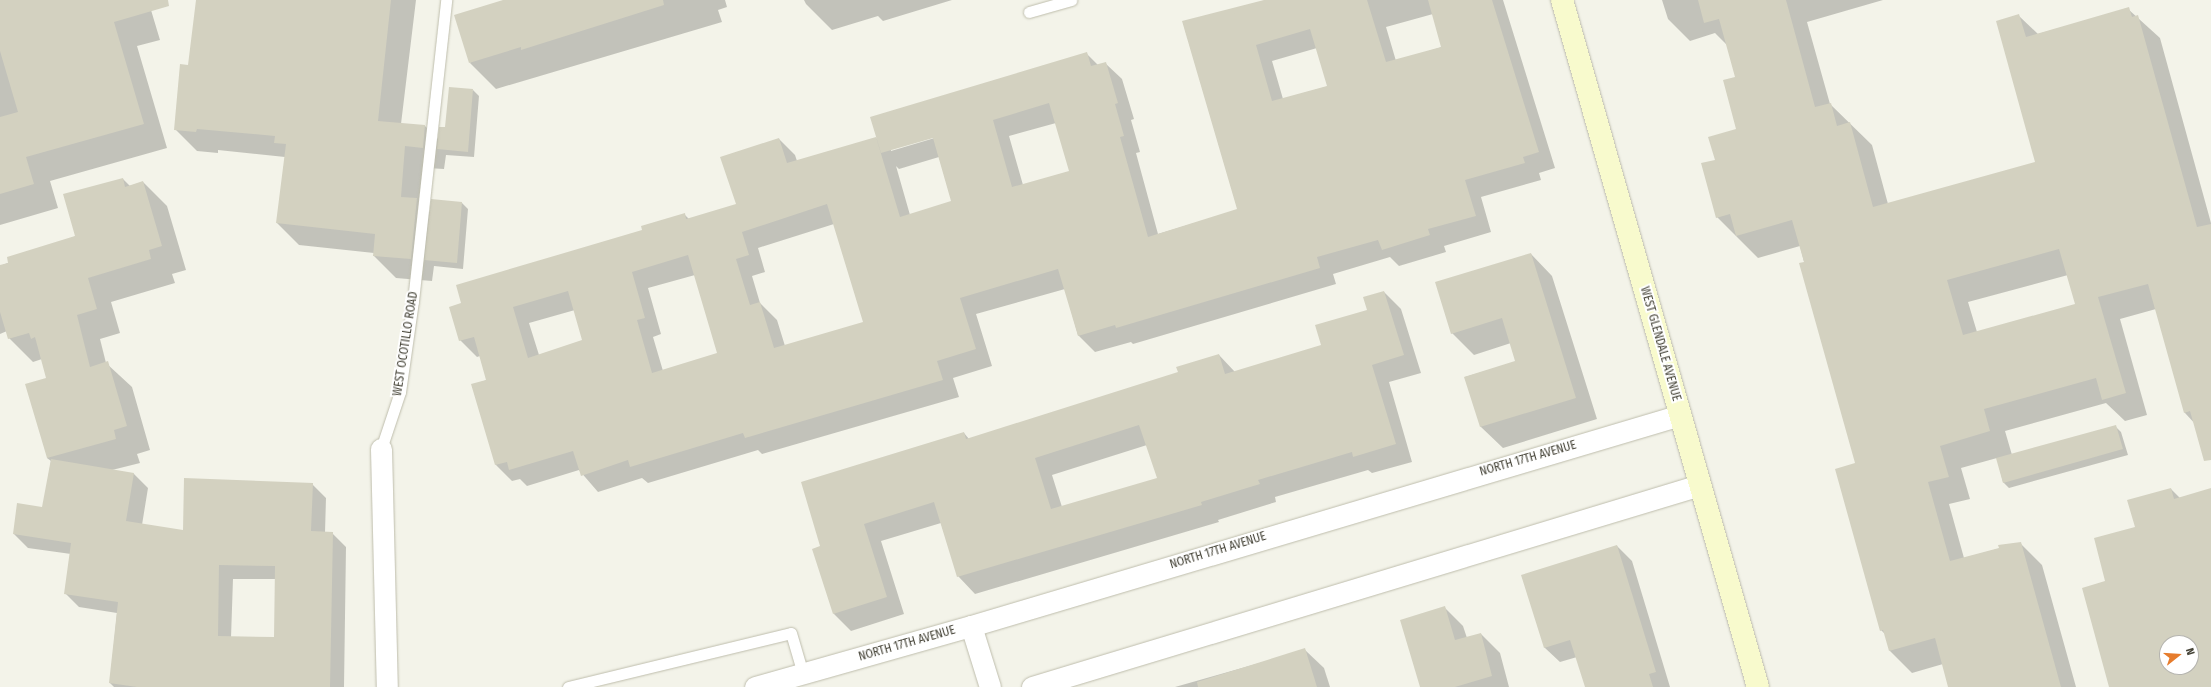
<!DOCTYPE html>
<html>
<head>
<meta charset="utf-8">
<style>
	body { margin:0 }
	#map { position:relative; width:2211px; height:687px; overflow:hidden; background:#f3f3e9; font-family:"Fira Sans Condensed",sans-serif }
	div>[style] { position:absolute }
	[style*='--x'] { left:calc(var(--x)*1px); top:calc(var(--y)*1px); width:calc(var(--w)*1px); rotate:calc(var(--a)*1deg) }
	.shadow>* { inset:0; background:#0003 }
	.building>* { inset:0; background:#d3d1c0 }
	.roads { filter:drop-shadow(0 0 1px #bebdac) drop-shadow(0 0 1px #bebdac) }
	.service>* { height:11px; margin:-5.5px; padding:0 5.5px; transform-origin:5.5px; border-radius:5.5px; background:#fff }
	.minor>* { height:21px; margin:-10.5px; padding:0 10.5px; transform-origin:10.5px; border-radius:10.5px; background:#fff }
	.secondary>* { height:22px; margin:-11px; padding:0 11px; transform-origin:11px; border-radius:11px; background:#f8facd }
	span { translate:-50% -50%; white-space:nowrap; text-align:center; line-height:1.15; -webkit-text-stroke:4px #fff; paint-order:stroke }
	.street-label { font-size:12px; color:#464438 }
	.north { position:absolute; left:2159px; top:635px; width:40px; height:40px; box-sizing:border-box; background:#fff; border:1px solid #b5b4af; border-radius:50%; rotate:73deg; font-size:11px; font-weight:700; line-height:16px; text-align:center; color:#464438 }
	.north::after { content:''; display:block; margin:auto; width:14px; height:18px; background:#e67c2d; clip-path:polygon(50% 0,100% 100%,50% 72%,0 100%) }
</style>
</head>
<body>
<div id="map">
	<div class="shadow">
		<i style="clip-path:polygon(0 0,148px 0,160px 40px,137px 46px,167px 148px,50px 181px,58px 208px,0 225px)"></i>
		<i style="clip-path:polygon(197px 0,416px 0,401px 124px,425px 126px,439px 140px,473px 90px,479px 96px,474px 157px,446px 155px,444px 169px,427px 168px,423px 206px,431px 213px,462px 203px,468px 209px,463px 269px,434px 266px,432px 281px,396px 278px,374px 256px,374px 253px,299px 245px,277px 223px,285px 157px,218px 150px,218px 153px,197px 151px,175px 129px,189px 66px)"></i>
		<i style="clip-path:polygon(504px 0,725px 0,727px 7px,718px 10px,722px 22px,496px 89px,470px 63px)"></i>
		<i style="clip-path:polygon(804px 0,952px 0,883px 21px,878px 16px,832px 30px,806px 4px)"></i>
		<i style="clip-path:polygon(evenodd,1267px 0,1503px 0,1555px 168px,1539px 173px,1541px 180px,1481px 197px,1491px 232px,1444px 246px,1446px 252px,1399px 266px,1390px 257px,1333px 274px,1336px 284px,1133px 344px,1131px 342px,1095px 352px,1078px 335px,1065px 289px,976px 314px,992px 366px,953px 378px,959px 397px,762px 454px,758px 450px,648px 483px,642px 478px,598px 492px,579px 470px,527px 486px,520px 479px,512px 481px,496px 465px,472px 385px,487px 380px,480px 356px,477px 357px,460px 340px,463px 304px,684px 214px,689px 219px,738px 205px,779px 139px,795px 155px,797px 161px,876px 138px,879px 141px,1086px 53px,1098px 65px,1105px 63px,1122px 79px,1134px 119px,1131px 120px,1140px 152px,1136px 153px,1158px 234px,1238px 210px,1183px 22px,1267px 0,1433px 14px,1442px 47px,1396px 61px,1386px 27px,1433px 14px,1267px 0,1317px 48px,1329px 86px,1283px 99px,1272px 61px,1317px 48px,1267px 0,1056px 123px,1070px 172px,1023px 185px,1009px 136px,1056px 123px,1267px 0,937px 135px,938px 137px,891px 151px,891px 149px,937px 135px,1267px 0,939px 157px,952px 202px,910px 215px,896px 166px,899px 169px,939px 157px,1267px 0,834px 224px,864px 323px,785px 346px,777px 320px,760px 303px,752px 276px,765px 272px,758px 248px,834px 224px,1267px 0,695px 275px,718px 354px,663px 371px,653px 337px,661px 334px,648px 288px,695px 275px,1267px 0,575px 310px,584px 341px,539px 355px,529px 323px,575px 310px)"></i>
		<i style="clip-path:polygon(evenodd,1662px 0,1883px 0,1807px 22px,1830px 104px,1872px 145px,1888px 204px,2036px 163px,2019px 16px,2038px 34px,2128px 9px,2160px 38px,2211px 223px,2211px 441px,2185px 413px,2156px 309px,2120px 319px,2147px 415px,2125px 421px,2106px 403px,2005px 431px,2012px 455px,2115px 426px,2121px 432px,2128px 455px,2009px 488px,2003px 482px,1997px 458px,1961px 468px,1970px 499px,1949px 504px,1964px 558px,2020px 543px,2042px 565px,2076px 687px,1949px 687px,1943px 664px,1912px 673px,1890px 651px,1886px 635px,1881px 630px,1856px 464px,1800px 246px,1758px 258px,1717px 217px,1716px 161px,1738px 130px,1736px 78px,1727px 45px,1715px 33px,1690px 41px,1668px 19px,1662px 0,2068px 275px,2076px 305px,1977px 332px,1968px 302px,2068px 275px)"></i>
		<i style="clip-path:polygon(evenodd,123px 179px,130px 186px,143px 182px,167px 206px,186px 270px,172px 274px,175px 283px,111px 302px,120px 333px,100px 339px,106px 363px,132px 387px,150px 450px,137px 454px,140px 463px,112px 470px,134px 474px,148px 488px,142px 525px,183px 531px,312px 484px,326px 498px,325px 533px,332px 533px,346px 547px,344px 687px,114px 687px,110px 683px,117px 613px,79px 607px,65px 593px,71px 554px,28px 548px,14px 534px,43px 508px,51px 461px,47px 458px,47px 379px,42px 359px,33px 362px,9px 338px,7px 331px,0 334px,0 266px,76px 236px,123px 179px,233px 579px,276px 579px,275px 638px,231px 638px,233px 579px)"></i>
		<i style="clip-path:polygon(1531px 254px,1552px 276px,1597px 419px,1503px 448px,1481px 427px,1465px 377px,1516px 362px,1511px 343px,1474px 355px,1452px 333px)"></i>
		<i style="clip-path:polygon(evenodd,1384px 292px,1401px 309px,1421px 373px,1389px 382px,1412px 462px,1372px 473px,1368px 470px,1275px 497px,1276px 502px,1218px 520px,1219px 522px,975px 594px,958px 576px,941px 523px,881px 541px,904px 614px,851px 631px,834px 614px,822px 547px,964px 433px,969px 439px,1179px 373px,1219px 355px,1235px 372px,1322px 346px,1368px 310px,1384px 292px,1147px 445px,1158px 479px,1062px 507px,1052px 475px,1147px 445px)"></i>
		<i style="clip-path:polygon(evenodd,2171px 489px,2180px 498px,2211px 489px,2211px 687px,2110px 687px,2106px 582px,2136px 528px,2171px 489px,2167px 643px,2191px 643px,2191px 667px,2167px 667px,2167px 643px)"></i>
		<i style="clip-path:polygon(1617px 546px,1632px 561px,1670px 687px,1586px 687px,1577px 657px,1560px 662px,1545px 648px,1522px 576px)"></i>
		<i style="clip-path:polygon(1444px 607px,1463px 626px,1467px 638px,1481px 634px,1500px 653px,1509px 687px,1421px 687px)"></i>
		<i style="clip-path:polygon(1305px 650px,1324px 668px,1330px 687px,1175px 687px)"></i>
	</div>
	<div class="building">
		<i style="clip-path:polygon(0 0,168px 0,169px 6px,114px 22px,144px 124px,26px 157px,34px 184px,0 194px,0 117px,18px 112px,0 51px)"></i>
		<i style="clip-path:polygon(196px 0,391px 0,378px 121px,425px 125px,423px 148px,405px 146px,401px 197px,417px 198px,411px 259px,373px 256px,375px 234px,276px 223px,286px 144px,274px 143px,275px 136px,197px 129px,196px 132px,174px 130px,180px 64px,188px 65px)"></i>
		<i style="clip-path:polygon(503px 0,663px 0,664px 5px,521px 50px,521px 47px,469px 63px,454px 15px)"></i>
		<i style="clip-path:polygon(evenodd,1264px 0,1367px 0,1386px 62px,1441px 47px,1428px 0,1492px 0,1539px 152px,1523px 157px,1525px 163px,1465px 180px,1476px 216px,1428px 229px,1430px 235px,1382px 250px,1378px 240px,1317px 257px,1320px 268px,1116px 328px,1115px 325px,1078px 336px,1058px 269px,960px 298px,976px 349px,937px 361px,943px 380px,745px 438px,743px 433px,630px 467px,628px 460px,581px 476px,573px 451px,509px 470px,507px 462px,495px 465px,471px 384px,486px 380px,474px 337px,459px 341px,449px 307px,461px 303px,456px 285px,642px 230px,641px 226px,685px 213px,686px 219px,736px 204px,720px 157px,779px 138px,787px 163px,876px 137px,900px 217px,951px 201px,933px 138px,881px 153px,870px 117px,1087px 52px,1091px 66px,1106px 62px,1118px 103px,1115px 104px,1124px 136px,1120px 137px,1148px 237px,1237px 209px,1182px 21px,1264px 0,1310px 29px,1327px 86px,1272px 101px,1256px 45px,1310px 29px,1264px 0,1049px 103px,1069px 171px,1012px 187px,993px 120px,1049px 103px,1264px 0,827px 204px,863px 322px,774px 348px,760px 302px,750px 305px,736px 259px,749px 255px,742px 232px,827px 204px,1264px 0,688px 255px,717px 353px,652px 373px,637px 320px,645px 318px,632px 272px,688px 255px,1264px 0,568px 291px,582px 340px,528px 358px,513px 307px,568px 291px)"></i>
		<i style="clip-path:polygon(evenodd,1698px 0,1786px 0,1815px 107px,1831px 103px,1837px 126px,1850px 122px,1873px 207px,2035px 162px,1996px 21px,2019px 14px,2026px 37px,2129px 7px,2132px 17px,2138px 15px,2197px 227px,2211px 224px,2211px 460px,2204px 461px,2190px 411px,2184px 413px,2148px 284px,2098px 297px,2126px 393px,2102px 400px,2096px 378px,1984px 409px,1990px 431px,1940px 446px,1949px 477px,1928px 482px,1950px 561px,1999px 548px,1998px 545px,2021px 542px,2061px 687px,1948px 687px,1935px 638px,1889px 651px,1883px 630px,1880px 631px,1835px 469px,1855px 463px,1799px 263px,1804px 262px,1792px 220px,1736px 236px,1730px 214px,1716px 218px,1701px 163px,1715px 160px,1708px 137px,1736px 129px,1723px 80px,1735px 77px,1719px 19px,1704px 23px,1698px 0,2059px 249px,2075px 304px,1963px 335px,1947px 280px,2059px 249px)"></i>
		<i style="clip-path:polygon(449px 87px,473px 89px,468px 152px,437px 149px,439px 127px,445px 127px)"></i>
		<i style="clip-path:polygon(123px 178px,125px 187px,143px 181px,162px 246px,149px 250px,151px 259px,88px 278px,97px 309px,77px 315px,90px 367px,108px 361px,127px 426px,114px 430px,116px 439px,47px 458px,25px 384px,46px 378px,35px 337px,31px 339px,29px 333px,8px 339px,0 312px,0 265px,8px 263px,7px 257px,75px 236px,63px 194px)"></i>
		<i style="clip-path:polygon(431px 199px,462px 202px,457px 263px,424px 260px)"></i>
		<i style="clip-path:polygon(1531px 253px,1576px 398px,1480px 427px,1464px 377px,1515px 361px,1502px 318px,1451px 334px,1435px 282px)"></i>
		<i style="clip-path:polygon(evenodd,1384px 291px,1404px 355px,1372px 365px,1396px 444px,1353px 457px,1352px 452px,1258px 480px,1260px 484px,1201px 502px,1202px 505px,957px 577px,934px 502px,864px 524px,887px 597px,833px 614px,812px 549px,820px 546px,801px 482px,964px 432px,966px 439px,1178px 372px,1176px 367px,1219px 354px,1225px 374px,1321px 345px,1315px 325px,1367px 310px,1363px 297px,1384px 291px,1139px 425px,1157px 478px,1051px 509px,1035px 458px,1139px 425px)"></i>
		<i style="clip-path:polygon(2116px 425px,2123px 449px,2003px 483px,1996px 458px)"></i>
		<i style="clip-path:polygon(evenodd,51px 459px,134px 473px,126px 521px,183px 530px,184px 478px,313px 483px,311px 531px,333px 532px,330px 687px,137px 687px,109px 683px,118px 602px,64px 594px,71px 543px,13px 534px,17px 503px,42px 507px,51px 459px,219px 565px,275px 566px,274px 637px,218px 636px,219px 565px)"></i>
		<i style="clip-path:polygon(evenodd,2171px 488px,2174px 499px,2211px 488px,2211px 687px,2109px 687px,2082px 588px,2105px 581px,2094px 538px,2135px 527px,2127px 500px,2171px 488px,2167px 643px,2191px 643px,2191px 667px,2167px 667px,2167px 643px)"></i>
		<i style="clip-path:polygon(1617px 545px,1656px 672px,1649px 674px,1653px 687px,1585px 687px,1570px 640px,1544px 648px,1521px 575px)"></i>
		<i style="clip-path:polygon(1445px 606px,1455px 640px,1481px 633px,1492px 676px,1455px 687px,1420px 687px,1400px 620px)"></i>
		<i style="clip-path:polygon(1305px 648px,1317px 687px,1198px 687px,1197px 682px)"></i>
	</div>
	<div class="roads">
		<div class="service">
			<i style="--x:1029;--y:12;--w:44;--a:-15.9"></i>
			<i style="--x:381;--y:449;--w:60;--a:-71.6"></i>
			<i style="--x:400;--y:392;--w:92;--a:-81.9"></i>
			<i style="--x:413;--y:301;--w:303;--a:-83.7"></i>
			<i style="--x:568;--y:687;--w:229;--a:-13.6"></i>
			<i style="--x:791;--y:633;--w:43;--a:73.7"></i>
		</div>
		<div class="minor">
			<i style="--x:381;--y:449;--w:238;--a:88.6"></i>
			<i style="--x:971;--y:626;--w:64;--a:72.7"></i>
			<i style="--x:755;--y:687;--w:224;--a:-15.8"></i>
			<i style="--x:971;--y:626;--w:740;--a:-16.57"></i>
			<i style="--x:1032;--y:687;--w:698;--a:-16.83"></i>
		</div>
		<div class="secondary">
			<i style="--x:1562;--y:0;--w:714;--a:74.08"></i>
		</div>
	</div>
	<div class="street-label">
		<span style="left:406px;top:344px;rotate:-81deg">WEST OCOTILLO ROAD</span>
		<span style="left:1660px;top:344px;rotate:74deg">WEST GLENDALE AVENUE</span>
		<span style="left:1528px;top:459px;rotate:-16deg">NORTH 17TH AVENUE</span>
		<span style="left:1218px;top:551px;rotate:-17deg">NORTH 17TH AVENUE</span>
		<span style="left:907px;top:644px;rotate:-16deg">NORTH 17TH AVENUE</span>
	</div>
	<div class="north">N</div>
</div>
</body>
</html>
